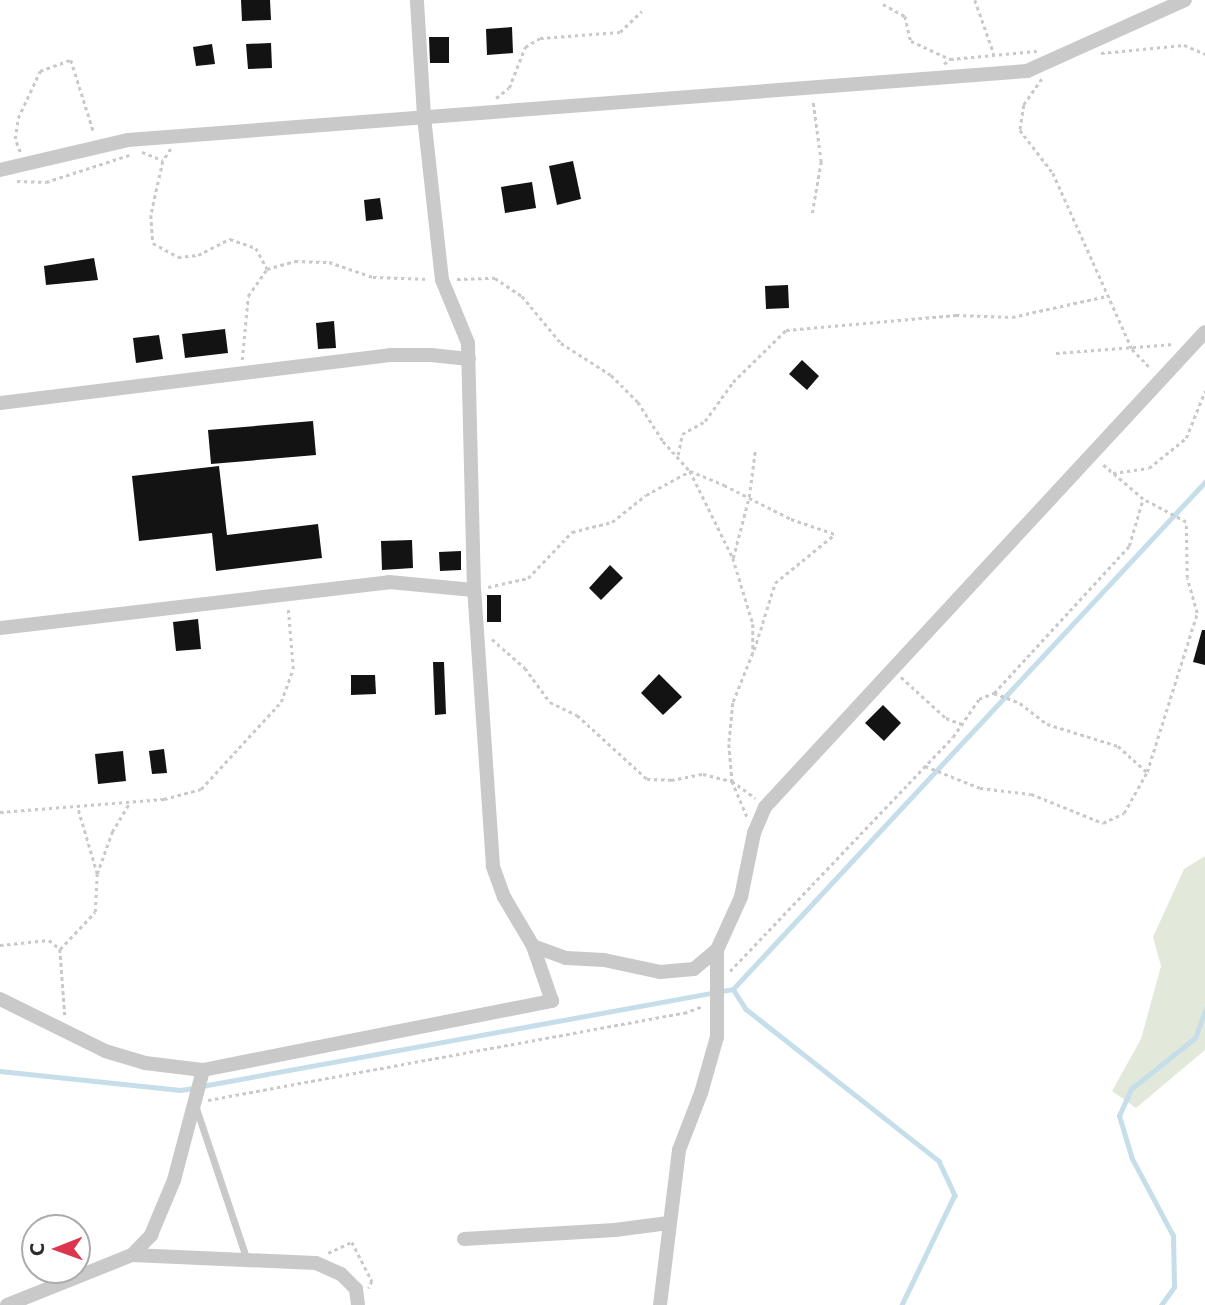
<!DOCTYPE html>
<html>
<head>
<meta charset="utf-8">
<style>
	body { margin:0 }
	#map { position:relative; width:1205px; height:1305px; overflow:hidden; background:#fff; font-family:Commissioner,sans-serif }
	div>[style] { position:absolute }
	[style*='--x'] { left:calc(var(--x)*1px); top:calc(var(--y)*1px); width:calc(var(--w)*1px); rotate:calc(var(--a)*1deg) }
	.green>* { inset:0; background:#e3e9da }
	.stream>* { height:4.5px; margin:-2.25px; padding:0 2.25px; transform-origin:2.25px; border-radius:2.25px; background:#c6dee9 }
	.building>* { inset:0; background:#131313 }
	.path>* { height:2.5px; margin-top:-1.25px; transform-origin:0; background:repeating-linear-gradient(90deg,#c9c9c9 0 3.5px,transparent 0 7px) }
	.service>* { height:7px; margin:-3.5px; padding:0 3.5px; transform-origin:3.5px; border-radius:3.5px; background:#c9c9c9 }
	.minor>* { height:14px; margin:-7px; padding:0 7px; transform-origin:7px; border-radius:7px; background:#c9c9c9 }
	span { translate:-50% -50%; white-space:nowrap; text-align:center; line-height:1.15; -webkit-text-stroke:7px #fff; paint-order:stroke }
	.north { position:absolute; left:21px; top:1214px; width:70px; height:70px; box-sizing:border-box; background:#fff; border:2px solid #ababab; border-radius:50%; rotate:269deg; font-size:19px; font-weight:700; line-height:28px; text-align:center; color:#2c2c2c }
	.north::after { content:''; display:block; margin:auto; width:24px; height:32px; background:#dc354e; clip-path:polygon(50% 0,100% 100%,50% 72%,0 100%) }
</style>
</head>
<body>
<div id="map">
	<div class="green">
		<i style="clip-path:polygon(1205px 856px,1205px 1050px,1136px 1108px,1112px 1091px,1141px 1039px,1161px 966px,1153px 937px,1184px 869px)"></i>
	</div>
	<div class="stream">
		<i style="--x:733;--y:989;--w:24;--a:57"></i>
		<i style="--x:746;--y:1009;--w:246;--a:38.2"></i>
		<i style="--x:939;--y:1161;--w:38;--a:65"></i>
		<i style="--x:955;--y:1195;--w:122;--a:115.7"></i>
		<i style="--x:0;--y:1071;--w:181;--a:6"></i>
		<i style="--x:180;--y:1090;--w:14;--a:-8"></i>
		<i style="--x:202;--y:1086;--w:540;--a:-10.35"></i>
		<i style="--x:733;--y:989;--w:693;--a:-47.05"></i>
		<i style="--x:1161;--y:1305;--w:22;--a:-54"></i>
		<i style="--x:1174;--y:1287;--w:51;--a:-91.1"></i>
		<i style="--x:1173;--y:1236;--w:87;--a:-118"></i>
		<i style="--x:1132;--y:1159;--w:45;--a:-106.8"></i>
		<i style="--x:1119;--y:1116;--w:30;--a:-66"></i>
		<i style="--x:1131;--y:1089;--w:82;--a:-38.6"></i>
		<i style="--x:1195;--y:1038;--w:30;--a:-70"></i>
	</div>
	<div class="building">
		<i style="clip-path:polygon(241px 0,270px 0,271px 20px,242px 21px)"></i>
		<i style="clip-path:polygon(512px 27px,513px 53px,487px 55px,486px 29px)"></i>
		<i style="clip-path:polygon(429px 37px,449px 37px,449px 63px,430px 63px)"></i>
		<i style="clip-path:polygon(271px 43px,272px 68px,248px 69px,246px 44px)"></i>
		<i style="clip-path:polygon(212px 44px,215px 64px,196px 66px,193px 47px)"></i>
		<i style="clip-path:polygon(573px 161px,581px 199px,557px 205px,549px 166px)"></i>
		<i style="clip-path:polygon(532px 182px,536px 208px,505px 213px,501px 187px)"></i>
		<i style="clip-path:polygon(380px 198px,383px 219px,366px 221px,364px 200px)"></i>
		<i style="clip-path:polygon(94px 258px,98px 280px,46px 285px,44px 266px)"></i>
		<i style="clip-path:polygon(788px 285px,789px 308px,766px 309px,765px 286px)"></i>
		<i style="clip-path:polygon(334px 321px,336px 348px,318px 349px,316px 323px)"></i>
		<i style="clip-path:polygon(225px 329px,228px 353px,185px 358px,182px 334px)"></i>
		<i style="clip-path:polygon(159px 335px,163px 359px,136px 363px,133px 338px)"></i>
		<i style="clip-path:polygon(802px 360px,819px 376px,807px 390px,789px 374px)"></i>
		<i style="clip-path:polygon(313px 421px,316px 455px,211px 464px,208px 430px)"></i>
		<i style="clip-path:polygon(219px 466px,227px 535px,318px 524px,322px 558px,216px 571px,212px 533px,139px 541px,132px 476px)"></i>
		<i style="clip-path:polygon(412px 540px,413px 568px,382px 570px,381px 541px)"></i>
		<i style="clip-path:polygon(461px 551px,461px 570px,440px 571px,439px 552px)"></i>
		<i style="clip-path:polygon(610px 565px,623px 578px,601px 600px,589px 588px)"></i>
		<i style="clip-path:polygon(487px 595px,501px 595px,501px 622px,487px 622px)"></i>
		<i style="clip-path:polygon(198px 619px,201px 649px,176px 651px,173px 622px)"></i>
		<i style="clip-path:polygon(1202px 630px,1205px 630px,1205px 665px,1193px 662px)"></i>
		<i style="clip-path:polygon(433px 662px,444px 662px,446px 714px,435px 715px)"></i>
		<i style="clip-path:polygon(659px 674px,682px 697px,663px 715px,641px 693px)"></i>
		<i style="clip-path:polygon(351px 675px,375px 675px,376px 694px,351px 695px)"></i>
		<i style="clip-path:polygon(883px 705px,901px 723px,884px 741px,865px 723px)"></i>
		<i style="clip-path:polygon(164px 749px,167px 773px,152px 774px,149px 751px)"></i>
		<i style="clip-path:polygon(123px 751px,126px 781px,98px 784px,95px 754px)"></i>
	</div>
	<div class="path">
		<i style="--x:975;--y:0;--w:57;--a:70.6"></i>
		<i style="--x:883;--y:4;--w:25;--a:29"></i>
		<i style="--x:905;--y:16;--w:26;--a:77"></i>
		<i style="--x:911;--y:41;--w:43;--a:24.8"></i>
		<i style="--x:1101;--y:53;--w:83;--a:-5.5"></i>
		<i style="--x:1184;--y:45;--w:23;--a:23"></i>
		<i style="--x:944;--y:64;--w:8;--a:-40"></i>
		<i style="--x:950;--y:59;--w:87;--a:-5.3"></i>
		<i style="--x:1042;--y:79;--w:32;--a:125"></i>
		<i style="--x:1024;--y:105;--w:25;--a:99"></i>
		<i style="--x:1020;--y:130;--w:54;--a:52.5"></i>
		<i style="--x:1053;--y:173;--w:193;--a:65.8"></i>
		<i style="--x:1132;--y:349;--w:28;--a:46"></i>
		<i style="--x:496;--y:98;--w:16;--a:-38"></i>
		<i style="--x:509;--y:88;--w:44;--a:-68.7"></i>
		<i style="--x:525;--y:47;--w:17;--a:-31"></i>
		<i style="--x:540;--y:38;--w:80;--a:-4.3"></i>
		<i style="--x:620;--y:32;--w:30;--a:-44"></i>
		<i style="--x:171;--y:149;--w:14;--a:124"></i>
		<i style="--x:163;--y:161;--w:55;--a:102.5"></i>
		<i style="--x:151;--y:215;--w:28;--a:86"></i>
		<i style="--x:153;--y:243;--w:29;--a:29"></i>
		<i style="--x:178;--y:257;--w:20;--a:-6"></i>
		<i style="--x:198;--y:255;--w:36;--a:-27"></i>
		<i style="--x:230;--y:239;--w:28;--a:19"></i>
		<i style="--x:256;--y:248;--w:24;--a:62"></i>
		<i style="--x:20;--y:152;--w:14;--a:-111"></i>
		<i style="--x:15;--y:139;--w:21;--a:-82"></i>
		<i style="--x:18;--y:118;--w:52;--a:-64.9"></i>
		<i style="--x:40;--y:71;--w:33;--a:-20"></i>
		<i style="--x:71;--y:60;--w:77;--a:72.5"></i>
		<i style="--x:142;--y:152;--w:22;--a:22"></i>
		<i style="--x:17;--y:181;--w:29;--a:2"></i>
		<i style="--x:46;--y:182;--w:90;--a:-18"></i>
		<i style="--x:812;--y:213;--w:52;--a:-80"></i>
		<i style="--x:821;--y:162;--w:61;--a:-97.6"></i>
		<i style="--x:457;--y:279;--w:38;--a:-2"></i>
		<i style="--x:495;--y:278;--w:32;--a:34"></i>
		<i style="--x:522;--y:296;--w:61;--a:50.3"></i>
		<i style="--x:561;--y:343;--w:59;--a:32.6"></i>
		<i style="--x:611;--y:375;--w:38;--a:45"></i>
		<i style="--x:638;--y:402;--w:46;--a:57.3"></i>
		<i style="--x:663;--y:441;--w:40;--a:48"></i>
		<i style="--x:690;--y:471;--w:97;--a:63.7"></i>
		<i style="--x:733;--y:558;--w:69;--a:73.1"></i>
		<i style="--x:753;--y:624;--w:29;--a:90"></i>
		<i style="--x:753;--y:653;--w:54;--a:111.8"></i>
		<i style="--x:733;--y:703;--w:41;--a:95.6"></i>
		<i style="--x:729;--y:744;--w:37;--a:85"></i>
		<i style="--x:732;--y:781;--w:39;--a:67"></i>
		<i style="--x:1056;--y:353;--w:118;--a:-4.4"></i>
		<i style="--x:242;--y:360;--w:64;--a:-84.6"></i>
		<i style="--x:248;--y:296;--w:33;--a:-55"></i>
		<i style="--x:267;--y:269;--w:29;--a:-16"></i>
		<i style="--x:295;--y:261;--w:34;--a:2"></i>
		<i style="--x:329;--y:262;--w:46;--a:18.8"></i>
		<i style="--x:373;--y:277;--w:56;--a:2"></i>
		<i style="--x:678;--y:455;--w:21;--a:-79"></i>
		<i style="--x:682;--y:434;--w:26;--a:-29"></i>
		<i style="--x:705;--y:421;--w:48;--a:-54.3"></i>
		<i style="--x:733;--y:382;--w:74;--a:-44.5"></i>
		<i style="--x:786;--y:330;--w:171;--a:-5"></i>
		<i style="--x:956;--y:315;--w:56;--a:2"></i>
		<i style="--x:1012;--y:317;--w:97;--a:-12.5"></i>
		<i style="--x:1113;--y:473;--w:36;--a:-8"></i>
		<i style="--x:1149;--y:468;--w:48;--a:-39"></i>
		<i style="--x:1186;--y:438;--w:51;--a:-68"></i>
		<i style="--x:733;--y:558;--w:63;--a:-75.3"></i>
		<i style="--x:749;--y:497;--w:46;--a:-82.6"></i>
		<i style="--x:488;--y:587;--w:41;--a:-12.7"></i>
		<i style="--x:528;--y:578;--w:64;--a:-46.3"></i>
		<i style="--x:572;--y:532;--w:41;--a:-14"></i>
		<i style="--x:612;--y:522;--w:43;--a:-38.5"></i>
		<i style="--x:646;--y:495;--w:50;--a:-28.6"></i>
		<i style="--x:690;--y:471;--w:37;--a:22"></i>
		<i style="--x:724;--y:485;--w:75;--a:26.9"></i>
		<i style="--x:791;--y:519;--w:46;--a:18.8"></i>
		<i style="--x:492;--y:639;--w:44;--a:41.3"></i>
		<i style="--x:525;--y:668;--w:42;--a:53.7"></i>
		<i style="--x:550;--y:702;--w:30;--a:26"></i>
		<i style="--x:577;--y:715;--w:95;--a:42.4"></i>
		<i style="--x:647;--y:779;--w:24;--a:2"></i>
		<i style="--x:671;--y:780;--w:33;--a:-11"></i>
		<i style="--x:703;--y:774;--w:30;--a:14"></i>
		<i style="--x:732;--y:781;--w:29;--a:36"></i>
		<i style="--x:754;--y:650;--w:70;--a:-72.6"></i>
		<i style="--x:775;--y:583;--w:77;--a:-39.2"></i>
		<i style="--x:901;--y:677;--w:61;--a:42.3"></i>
		<i style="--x:946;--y:718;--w:17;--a:21"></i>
		<i style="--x:994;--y:693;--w:200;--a:-47.4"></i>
		<i style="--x:1129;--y:546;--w:49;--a:-73.4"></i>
		<i style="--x:925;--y:766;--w:59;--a:21.8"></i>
		<i style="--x:980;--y:788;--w:51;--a:6.7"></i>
		<i style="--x:1031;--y:794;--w:78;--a:21.9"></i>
		<i style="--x:1103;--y:823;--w:23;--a:-25"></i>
		<i style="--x:1124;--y:813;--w:47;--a:-60.7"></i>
		<i style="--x:1147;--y:772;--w:167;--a:-72.5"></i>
		<i style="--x:1197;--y:613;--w:36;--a:-106"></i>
		<i style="--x:1187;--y:578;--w:56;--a:-91"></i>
		<i style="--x:1186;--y:522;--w:49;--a:-151.9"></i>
		<i style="--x:1143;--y:499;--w:54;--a:-139.5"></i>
		<i style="--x:0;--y:812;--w:165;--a:-4.5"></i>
		<i style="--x:164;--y:799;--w:38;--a:-15"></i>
		<i style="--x:201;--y:789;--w:118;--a:-47.4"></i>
		<i style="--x:281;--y:702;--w:35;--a:-70"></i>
		<i style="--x:293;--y:669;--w:61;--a:-94.7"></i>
		<i style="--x:97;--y:874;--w:45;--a:-70.3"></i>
		<i style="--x:112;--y:832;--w:35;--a:-59"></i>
		<i style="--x:0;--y:945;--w:49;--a:-5.8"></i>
		<i style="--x:49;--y:940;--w:14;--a:39"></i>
		<i style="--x:60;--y:949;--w:66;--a:85.7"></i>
		<i style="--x:60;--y:949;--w:51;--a:-46.6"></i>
		<i style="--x:95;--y:912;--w:38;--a:-87"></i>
		<i style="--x:97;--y:874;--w:71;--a:-106.4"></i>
		<i style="--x:730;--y:971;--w:323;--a:-46.4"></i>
		<i style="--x:953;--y:737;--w:46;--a:-55.6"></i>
		<i style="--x:979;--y:699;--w:16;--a:-22"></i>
		<i style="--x:994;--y:693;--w:28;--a:21"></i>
		<i style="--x:1020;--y:703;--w:34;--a:38"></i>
		<i style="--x:1047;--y:724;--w:74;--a:17.2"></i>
		<i style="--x:1118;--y:746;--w:38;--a:42"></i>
		<i style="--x:208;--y:1100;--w:484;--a:-10.4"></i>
		<i style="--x:684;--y:1013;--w:20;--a:-20"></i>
		<i style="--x:328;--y:1253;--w:26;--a:-25"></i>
		<i style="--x:352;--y:1242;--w:44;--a:62.9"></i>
		<i style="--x:372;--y:1281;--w:8;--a:113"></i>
	</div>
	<div class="service">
		<i style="--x:196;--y:1108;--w:160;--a:71.5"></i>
	</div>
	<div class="minor">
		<i style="--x:0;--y:170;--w:131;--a:-13.2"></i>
		<i style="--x:128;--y:140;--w:902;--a:-4.39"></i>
		<i style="--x:1027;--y:71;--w:173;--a:-24.2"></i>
		<i style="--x:0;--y:403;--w:393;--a:-7"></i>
		<i style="--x:390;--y:355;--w:41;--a:0"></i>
		<i style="--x:431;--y:355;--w:38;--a:6"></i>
		<i style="--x:0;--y:628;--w:392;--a:-6.7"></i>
		<i style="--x:389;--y:582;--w:85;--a:5.4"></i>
		<i style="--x:533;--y:946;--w:35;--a:20"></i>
		<i style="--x:566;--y:958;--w:38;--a:3"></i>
		<i style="--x:604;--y:960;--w:57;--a:12.1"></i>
		<i style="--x:660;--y:972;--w:34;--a:-5"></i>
		<i style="--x:694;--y:969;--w:30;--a:-40"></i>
		<i style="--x:717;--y:950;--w:58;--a:-65.6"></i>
		<i style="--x:741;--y:897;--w:65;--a:-78.5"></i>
		<i style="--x:754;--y:833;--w:28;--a:-67"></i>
		<i style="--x:765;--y:807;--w:647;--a:-47.19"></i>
		<i style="--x:0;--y:999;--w:117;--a:26.3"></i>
		<i style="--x:105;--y:1051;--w:42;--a:16.7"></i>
		<i style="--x:145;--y:1063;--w:58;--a:6.9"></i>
		<i style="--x:203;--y:1070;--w:356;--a:-11.2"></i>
		<i style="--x:552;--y:1001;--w:58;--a:-109.1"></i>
		<i style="--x:533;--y:946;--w:57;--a:-120.6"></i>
		<i style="--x:504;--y:897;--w:33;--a:-110"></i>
		<i style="--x:493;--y:866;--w:277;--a:-93.9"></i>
		<i style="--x:474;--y:590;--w:247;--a:-91.4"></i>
		<i style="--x:468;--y:343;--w:68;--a:-112.4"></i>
		<i style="--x:442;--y:280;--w:165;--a:-96.3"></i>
		<i style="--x:424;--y:116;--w:116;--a:-93.5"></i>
		<i style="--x:464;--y:1239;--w:151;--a:-3.4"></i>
		<i style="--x:615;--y:1230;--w:54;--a:-7.4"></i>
		<i style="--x:132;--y:1255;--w:184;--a:2.5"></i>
		<i style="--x:316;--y:1263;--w:27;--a:24"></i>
		<i style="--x:341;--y:1274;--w:21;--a:45"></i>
		<i style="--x:356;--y:1289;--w:16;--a:83"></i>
		<i style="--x:7;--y:1305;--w:135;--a:-21.8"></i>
		<i style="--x:132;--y:1255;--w:28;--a:-46"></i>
		<i style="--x:151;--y:1235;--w:60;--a:-67.3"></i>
		<i style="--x:174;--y:1180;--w:114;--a:-75.2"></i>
		<i style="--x:660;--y:1305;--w:156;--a:-83"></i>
		<i style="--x:679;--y:1150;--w:61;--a:-68.9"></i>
		<i style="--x:701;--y:1093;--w:58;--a:-74.1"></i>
		<i style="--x:717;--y:1037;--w:87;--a:-90"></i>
	</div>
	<div class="north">С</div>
</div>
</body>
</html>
